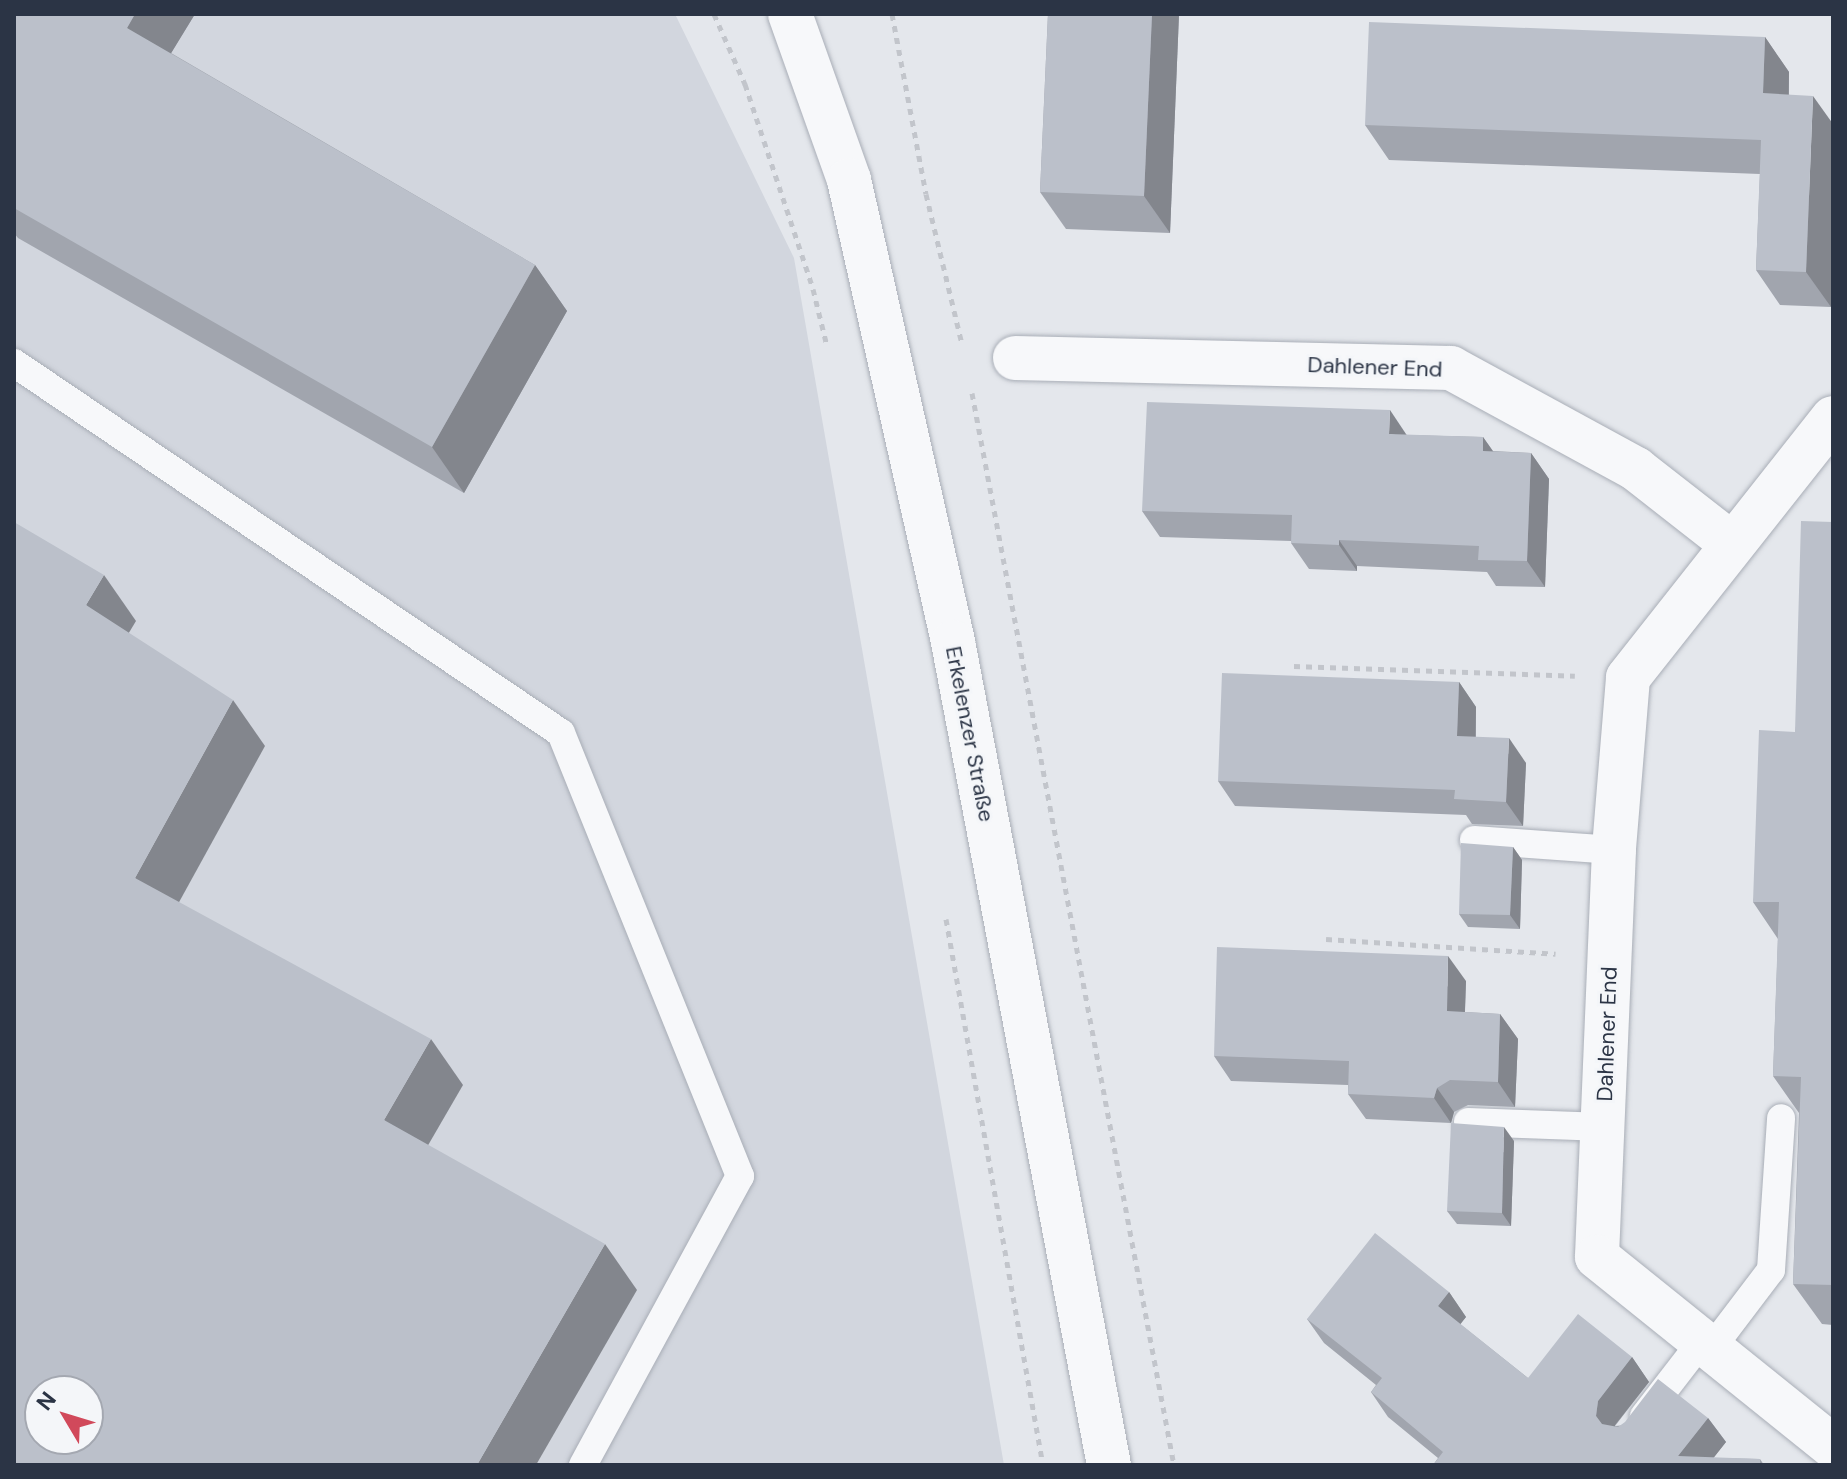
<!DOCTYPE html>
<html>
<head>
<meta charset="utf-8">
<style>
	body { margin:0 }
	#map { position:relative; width:1847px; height:1479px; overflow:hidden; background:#e4e7ec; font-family:"DM Sans",sans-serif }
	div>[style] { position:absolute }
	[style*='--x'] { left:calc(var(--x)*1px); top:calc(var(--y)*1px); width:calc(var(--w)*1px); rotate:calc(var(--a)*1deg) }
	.built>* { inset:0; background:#d2d6de }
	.path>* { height:5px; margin-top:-2.5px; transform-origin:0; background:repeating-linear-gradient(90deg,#c2c5cb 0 6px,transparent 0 12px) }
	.roads { filter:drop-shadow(0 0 2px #a9aeb7) drop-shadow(0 0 2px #a9aeb7) }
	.service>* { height:28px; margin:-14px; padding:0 14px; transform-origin:14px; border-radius:14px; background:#f7f8fa }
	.minor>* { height:44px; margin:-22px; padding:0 22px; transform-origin:22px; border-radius:22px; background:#f7f8fa }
	.tertiary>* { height:44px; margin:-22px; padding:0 22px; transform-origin:22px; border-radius:22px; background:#f7f8fa }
	.wall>* { inset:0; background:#a1a5ae }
	.shaded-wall>* { inset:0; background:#83868d }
	.building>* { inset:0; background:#bbc0ca }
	span { translate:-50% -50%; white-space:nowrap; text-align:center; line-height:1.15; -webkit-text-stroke:6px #f4f6f9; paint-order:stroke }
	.street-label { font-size:22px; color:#2b3445 }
	.frame { position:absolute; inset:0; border:16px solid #2b3445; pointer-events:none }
	.north { position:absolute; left:24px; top:1375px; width:80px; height:80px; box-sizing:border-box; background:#f4f6f9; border:2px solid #a4a8b1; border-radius:50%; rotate:308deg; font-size:22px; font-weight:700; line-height:32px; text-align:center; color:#2b3445 }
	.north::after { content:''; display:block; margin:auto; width:28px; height:36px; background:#d1495b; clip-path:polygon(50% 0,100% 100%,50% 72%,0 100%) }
</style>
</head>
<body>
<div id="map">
	<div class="built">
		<i style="clip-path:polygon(evenodd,14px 14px,675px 14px,794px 258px,1004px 1465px,14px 1465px,14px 14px,40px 1391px,88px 1391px,88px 1439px,40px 1439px,40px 1391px)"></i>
	</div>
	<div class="path">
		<i style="--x:714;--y:14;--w:77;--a:66.1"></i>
		<i style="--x:745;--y:84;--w:216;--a:71.6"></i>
		<i style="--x:813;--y:289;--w:55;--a:76.2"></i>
		<i style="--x:892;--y:14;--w:183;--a:79.3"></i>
		<i style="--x:926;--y:194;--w:154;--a:76.5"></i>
		<i style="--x:972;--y:393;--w:1091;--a:79.33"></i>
		<i style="--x:1294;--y:666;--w:281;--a:2"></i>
		<i style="--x:946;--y:919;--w:555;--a:79.93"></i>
		<i style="--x:1326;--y:939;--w:230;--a:3.7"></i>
	</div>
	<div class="roads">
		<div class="service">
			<i style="--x:14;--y:363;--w:660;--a:34.08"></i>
			<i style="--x:561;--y:733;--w:478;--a:68"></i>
			<i style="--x:740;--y:1176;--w:329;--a:118.5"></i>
			<i style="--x:1474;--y:840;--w:140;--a:4.1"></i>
			<i style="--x:1468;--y:1122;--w:136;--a:2.1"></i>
			<i style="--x:1711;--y:1349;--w:99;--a:-52.8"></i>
			<i style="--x:1771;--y:1270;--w:152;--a:-86.2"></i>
			<i style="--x:1644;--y:1416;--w:95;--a:-52.3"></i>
		</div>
		<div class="minor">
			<i style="--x:1015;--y:358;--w:436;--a:1.3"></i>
			<i style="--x:1451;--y:368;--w:211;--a:28.6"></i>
			<i style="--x:1636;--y:469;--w:122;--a:38"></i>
			<i style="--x:1833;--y:418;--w:331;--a:128.3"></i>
			<i style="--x:1628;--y:678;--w:173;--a:94.7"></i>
			<i style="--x:1614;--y:850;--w:407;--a:92.4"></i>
			<i style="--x:1597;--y:1257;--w:303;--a:38.8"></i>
		</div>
		<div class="tertiary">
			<i style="--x:790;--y:14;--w:176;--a:70.4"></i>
			<i style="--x:849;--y:180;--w:474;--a:77.3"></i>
			<i style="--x:953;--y:642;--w:838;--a:79.27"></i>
		</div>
	</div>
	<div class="wall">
		<i style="clip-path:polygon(14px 14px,195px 14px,171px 53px,535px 265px,567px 311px,464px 493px,18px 238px,14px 233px)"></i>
		<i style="clip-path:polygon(1048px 14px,1179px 14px,1170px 233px,1066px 229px,1040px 192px)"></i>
		<i style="clip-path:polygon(1765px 37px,1789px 72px,1789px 94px,1831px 307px,1780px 305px,1756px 270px,1760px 174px,1389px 160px,1365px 125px)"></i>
		<i style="clip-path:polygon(1406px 435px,1483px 437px,1493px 451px,1531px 453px,1549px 479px,1545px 587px,1496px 586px,1487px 572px,1357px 566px,1357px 571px,1309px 569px,1291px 543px,1291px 541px,1160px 537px,1142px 511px)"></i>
		<i style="clip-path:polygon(1833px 522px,1833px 1325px,1822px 1324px,1793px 1284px,1799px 1113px,1773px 1076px,1778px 939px,1753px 902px,1795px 732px)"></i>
		<i style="clip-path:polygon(1459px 682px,1476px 707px,1476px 737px,1526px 763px,1523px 826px,1472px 824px,1466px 815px,1235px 806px,1218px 781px)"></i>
		<i style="clip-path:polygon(1513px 847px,1522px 860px,1520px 929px,1468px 927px,1459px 914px)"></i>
		<i style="clip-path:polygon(1466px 981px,1465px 1012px,1500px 1014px,1518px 1039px,1515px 1107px,1468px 1105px,1454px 1112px,1451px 1123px,1366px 1119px,1348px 1094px,1348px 1085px,1231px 1081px,1214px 1056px)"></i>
		<i style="clip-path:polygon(1514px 1141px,1511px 1226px,1457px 1224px,1447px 1211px)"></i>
		<i style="clip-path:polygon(1449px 1292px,1466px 1317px,1460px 1324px,1528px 1378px,1632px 1357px,1649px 1382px,1615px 1426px,1708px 1418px,1726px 1442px,1713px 1458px,1760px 1459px,1764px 1465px,1433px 1465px,1438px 1458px,1388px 1417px,1371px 1392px,1376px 1385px,1324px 1343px,1307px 1319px)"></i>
	</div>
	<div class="shaded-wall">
		<i style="clip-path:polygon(135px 14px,195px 14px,159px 73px,127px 28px)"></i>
		<i style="clip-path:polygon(1152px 14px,1179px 14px,1170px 233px,1144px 196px)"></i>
		<i style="clip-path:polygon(1765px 37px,1789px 72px,1788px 128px,1763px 93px)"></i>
		<i style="clip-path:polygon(1813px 96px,1833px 124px,1833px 250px,1831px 307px,1806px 272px)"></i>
		<i style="clip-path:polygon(535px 265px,567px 311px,464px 493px,432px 447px)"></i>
		<i style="clip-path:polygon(1390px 410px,1408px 437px,1389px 434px)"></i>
		<i style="clip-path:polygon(1483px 437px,1501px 463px,1483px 451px)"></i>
		<i style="clip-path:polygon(1531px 453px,1549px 479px,1545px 587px,1527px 561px)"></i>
		<i style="clip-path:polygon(1339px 540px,1357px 566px,1357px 571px,1339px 545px)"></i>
		<i style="clip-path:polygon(104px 575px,136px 621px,118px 651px,86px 605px)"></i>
		<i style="clip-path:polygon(1459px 682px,1476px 707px,1475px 761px,1457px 736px)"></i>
		<i style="clip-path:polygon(233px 700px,265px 746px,167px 924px,135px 878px)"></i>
		<i style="clip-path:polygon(1509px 738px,1526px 763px,1523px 826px,1506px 802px)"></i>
		<i style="clip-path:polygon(1513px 847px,1522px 860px,1520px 929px,1510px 915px)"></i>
		<i style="clip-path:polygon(1448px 956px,1466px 981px,1464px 1035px,1447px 1011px)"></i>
		<i style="clip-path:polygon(1500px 1014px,1518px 1039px,1515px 1107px,1498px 1082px)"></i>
		<i style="clip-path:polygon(431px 1039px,463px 1085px,416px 1166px,384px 1120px)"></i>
		<i style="clip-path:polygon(1437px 1088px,1454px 1112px,1451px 1123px,1434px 1098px)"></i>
		<i style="clip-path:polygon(1504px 1127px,1514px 1141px,1511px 1226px,1502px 1213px)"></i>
		<i style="clip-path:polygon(605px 1244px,637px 1290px,536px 1465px,477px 1465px)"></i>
		<i style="clip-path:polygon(1449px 1292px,1466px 1317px,1455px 1331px,1438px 1306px)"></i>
		<i style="clip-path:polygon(1632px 1357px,1649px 1382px,1615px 1425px,1613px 1441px,1596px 1416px,1598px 1401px)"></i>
		<i style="clip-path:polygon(1708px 1418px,1726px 1442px,1708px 1465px,1678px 1456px)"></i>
	</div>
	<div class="building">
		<i style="clip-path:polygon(14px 14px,135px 14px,127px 28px,535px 265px,432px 447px,14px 208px,14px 88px,16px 88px,14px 87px)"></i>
		<i style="clip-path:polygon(1048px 14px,1152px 14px,1144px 196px,1040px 192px)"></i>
		<i style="clip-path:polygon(1369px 22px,1765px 37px,1763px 93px,1813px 96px,1806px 272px,1756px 270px,1761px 140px,1365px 125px)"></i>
		<i style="clip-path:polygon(1147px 402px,1390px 410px,1389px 434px,1483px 437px,1483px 451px,1531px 453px,1527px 561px,1478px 560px,1479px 546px,1339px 540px,1339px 545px,1291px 543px,1292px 515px,1142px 511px)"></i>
		<i style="clip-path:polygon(1801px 521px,1833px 522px,1833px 1285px,1793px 1284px,1801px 1077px,1773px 1076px,1779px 902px,1753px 902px,1759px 730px,1795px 732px)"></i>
		<i style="clip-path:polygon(evenodd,14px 522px,104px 575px,86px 605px,233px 700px,135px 878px,431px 1039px,384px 1120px,605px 1244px,477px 1465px,14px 1465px,14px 522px,40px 1391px,88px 1391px,88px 1439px,40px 1439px,40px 1391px)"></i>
		<i style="clip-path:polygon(1222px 673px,1459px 682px,1457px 736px,1509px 738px,1506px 802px,1454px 799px,1455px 790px,1218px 781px)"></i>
		<i style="clip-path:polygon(1461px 843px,1513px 847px,1510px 915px,1459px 914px)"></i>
		<i style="clip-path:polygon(1217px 947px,1448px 956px,1447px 1011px,1500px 1014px,1498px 1082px,1450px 1080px,1437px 1088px,1434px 1098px,1348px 1094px,1349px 1061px,1214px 1056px)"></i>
		<i style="clip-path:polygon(1451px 1123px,1504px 1127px,1502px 1213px,1447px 1211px)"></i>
		<i style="clip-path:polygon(1375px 1233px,1449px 1292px,1438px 1306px,1528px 1378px,1578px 1314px,1632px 1357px,1598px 1401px,1596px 1416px,1602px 1424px,1618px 1427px,1625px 1422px,1658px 1379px,1708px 1418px,1678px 1456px,1760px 1459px,1760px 1465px,1433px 1465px,1443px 1452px,1371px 1392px,1382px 1378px,1307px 1319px)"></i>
	</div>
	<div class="street-label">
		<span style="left:1375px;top:367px;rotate:2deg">Dahlener End</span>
		<span style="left:970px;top:734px;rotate:79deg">Erkelenzer Straße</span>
		<span style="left:1607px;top:1034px;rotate:-88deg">Dahlener End</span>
	</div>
	<div class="frame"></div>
	<div class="north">N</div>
</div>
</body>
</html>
